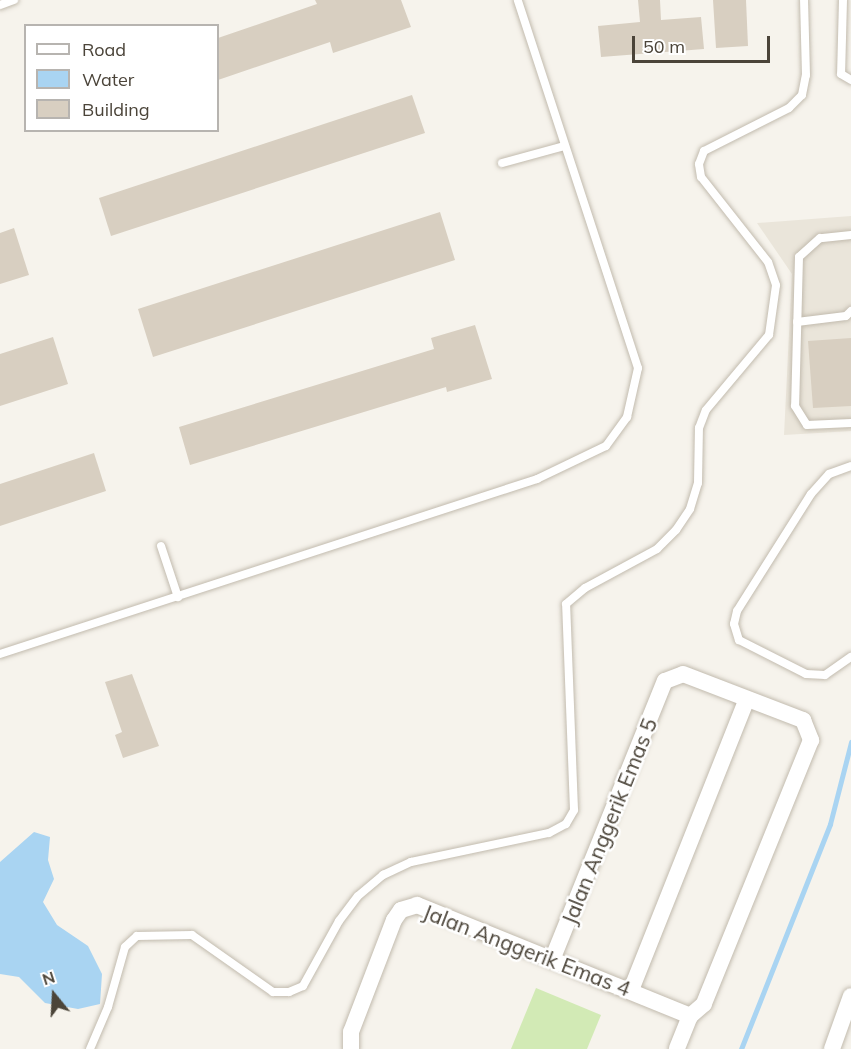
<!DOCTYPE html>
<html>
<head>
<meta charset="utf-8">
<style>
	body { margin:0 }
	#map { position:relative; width:851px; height:1049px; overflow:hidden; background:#f6f3ec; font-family:Mulish,sans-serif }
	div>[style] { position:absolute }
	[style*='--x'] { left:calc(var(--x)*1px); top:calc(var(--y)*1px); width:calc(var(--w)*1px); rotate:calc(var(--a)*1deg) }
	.residential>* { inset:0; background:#eae5da }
	.green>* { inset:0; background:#d2eab5 }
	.water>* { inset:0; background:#a9d4f2 }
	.stream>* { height:5px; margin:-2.5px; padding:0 2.5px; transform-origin:2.5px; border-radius:2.5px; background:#a9d4f2 }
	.building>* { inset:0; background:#d8cfc1 }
	.roads { filter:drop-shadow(0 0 2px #c2bbae) drop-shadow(0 0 2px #c2bbae) }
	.service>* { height:8px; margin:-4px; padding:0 4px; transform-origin:4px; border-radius:4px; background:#fff }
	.minor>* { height:16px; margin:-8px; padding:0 8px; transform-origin:8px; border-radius:8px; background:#fff }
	span { translate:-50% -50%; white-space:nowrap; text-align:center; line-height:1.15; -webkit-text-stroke:5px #fff; paint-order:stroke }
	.street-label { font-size:21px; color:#4b4439 }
	.legend { position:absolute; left:24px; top:24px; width:195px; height:108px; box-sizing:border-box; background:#fff; border:2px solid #b7b4b0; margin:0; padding:8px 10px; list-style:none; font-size:18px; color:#4b4439 }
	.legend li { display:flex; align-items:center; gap:12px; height:30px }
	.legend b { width:30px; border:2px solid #b7b4b0 }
	.north { position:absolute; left:24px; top:965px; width:60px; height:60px; -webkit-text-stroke:4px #fff; paint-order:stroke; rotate:342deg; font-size:16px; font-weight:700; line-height:24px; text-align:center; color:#4b4439 }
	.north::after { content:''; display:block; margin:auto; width:21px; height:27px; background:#4b4439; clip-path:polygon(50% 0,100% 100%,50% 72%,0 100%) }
	.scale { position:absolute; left:632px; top:36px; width:138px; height:27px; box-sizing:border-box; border:3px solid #4b4439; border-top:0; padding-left:8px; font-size:18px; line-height:21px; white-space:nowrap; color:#4b4439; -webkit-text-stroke:4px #fff; paint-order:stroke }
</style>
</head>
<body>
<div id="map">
	<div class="residential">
		<i style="clip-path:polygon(851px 216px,851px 431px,784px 435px,792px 274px,757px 223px)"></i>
	</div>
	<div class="green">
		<i style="clip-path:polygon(536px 988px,601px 1015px,587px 1049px,511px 1049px)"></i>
	</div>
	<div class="water">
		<i style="clip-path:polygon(34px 832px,50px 837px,48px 860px,54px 879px,43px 902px,57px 925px,88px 946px,102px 974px,100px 1004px,78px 1009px,45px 1003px,19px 977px,0 974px,0 862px)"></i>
	</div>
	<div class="stream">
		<i style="--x:741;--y:1049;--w:242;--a:-68.4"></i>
		<i style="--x:830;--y:824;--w:85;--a:-75.6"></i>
	</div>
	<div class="building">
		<i style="clip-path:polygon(315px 0,401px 0,411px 27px,333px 53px,330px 42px,218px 80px,218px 38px,317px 4px)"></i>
		<i style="clip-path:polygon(638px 0,660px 0,661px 20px,701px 17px,704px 49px,601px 57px,598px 26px,640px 22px)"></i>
		<i style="clip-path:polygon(713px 0,746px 0,748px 46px,716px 48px)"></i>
		<i style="clip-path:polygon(412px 95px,425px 133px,111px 236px,99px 198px)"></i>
		<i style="clip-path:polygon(440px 212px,455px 260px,153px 357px,138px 309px)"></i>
		<i style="clip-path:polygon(14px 228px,29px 275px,0 284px,0 233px)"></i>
		<i style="clip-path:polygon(475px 325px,492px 379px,447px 392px,446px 387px,190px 465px,179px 427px,434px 349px,431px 338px)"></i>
		<i style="clip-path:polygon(53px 337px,68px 384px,0 406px,0 354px)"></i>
		<i style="clip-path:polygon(851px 338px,851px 406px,813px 408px,808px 341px)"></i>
		<i style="clip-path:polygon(94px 453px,106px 491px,0 526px,0 484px)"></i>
		<i style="clip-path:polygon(132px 674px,159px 746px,123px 758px,115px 735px,122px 732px,105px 682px)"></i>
	</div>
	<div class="roads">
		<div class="service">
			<i style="--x:843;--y:0;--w:74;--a:91.5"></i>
			<i style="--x:841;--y:74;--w:12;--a:31"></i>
			<i style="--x:0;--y:5;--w:15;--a:-20"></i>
			<i style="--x:502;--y:163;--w:64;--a:-15.3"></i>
			<i style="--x:851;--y:235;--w:31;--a:174"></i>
			<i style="--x:820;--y:238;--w:28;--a:138"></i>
			<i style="--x:799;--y:257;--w:149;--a:91.5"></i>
			<i style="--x:795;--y:406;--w:22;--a:58"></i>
			<i style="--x:807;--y:425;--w:44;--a:-2.6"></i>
			<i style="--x:797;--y:322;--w:49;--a:-7"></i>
			<i style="--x:846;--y:316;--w:7;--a:-45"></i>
			<i style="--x:851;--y:466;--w:23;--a:160"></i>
			<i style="--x:829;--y:474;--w:27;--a:132"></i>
			<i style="--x:811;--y:494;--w:138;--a:122.3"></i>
			<i style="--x:737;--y:611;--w:13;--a:103"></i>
			<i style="--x:734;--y:624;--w:17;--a:73"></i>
			<i style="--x:739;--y:640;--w:75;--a:26.9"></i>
			<i style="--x:806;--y:674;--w:19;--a:3"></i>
			<i style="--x:825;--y:675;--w:32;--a:-35"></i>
			<i style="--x:161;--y:546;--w:54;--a:71.6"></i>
			<i style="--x:0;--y:654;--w:565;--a:-18.05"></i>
			<i style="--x:537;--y:479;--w:76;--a:-25.6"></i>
			<i style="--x:606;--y:446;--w:36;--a:-54"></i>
			<i style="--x:627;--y:417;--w:50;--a:-77.3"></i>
			<i style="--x:638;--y:368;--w:387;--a:-108.1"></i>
			<i style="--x:90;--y:1049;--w:46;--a:-66.8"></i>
			<i style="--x:108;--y:1007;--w:62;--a:-74.2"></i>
			<i style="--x:125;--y:947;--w:16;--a:-43"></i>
			<i style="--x:137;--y:936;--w:55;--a:-1"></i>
			<i style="--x:192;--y:935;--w:99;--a:35.1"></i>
			<i style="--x:273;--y:992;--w:16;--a:0"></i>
			<i style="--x:289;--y:992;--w:15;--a:-23"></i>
			<i style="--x:303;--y:986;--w:74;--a:-61"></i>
			<i style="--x:339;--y:921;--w:31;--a:-53"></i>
			<i style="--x:358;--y:896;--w:33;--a:-40"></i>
			<i style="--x:383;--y:875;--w:31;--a:-25"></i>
			<i style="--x:411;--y:862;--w:141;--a:-11.9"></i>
			<i style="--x:549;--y:833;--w:19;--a:-28"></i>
			<i style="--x:566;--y:824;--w:16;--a:-60"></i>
			<i style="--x:574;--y:810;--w:206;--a:-92.2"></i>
			<i style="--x:566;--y:604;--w:25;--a:-40"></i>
			<i style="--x:585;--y:588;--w:82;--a:-28.4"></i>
			<i style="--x:657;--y:549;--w:27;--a:-45"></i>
			<i style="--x:676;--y:530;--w:25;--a:-56"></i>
			<i style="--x:690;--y:509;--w:27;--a:-73"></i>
			<i style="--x:698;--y:483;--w:55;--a:-89"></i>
			<i style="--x:699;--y:428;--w:19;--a:-69"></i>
			<i style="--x:706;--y:410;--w:98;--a:-50"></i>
			<i style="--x:769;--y:335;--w:50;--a:-82"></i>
			<i style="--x:776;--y:285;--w:24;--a:-109"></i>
			<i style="--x:768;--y:262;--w:108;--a:-128.2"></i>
			<i style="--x:701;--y:177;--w:13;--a:-99"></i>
			<i style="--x:699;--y:164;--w:14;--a:-69"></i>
			<i style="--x:704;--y:151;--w:95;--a:-26.8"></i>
			<i style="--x:789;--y:108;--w:18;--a:-45"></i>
			<i style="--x:802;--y:95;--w:20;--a:-79"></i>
			<i style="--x:806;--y:75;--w:75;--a:-91.5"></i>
		</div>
		<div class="minor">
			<i style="--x:552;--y:960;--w:301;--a:-68"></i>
			<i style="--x:665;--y:681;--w:19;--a:-21"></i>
			<i style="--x:683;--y:674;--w:129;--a:21"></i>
			<i style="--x:803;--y:720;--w:22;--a:68"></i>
			<i style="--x:811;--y:740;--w:285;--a:112.1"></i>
			<i style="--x:704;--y:1004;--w:18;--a:139"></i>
			<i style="--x:690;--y:1016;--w:35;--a:112"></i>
			<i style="--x:631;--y:990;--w:313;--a:-68.3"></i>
			<i style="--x:351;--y:1049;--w:17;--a:-90"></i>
			<i style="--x:351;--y:1032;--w:120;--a:-69"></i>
			<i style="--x:394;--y:920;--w:12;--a:-55"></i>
			<i style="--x:401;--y:910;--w:17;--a:-17"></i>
			<i style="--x:417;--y:905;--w:295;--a:22.1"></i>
			<i style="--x:832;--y:1049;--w:56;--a:-70.3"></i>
		</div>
	</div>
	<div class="street-label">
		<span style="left:609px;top:821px;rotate:-68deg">Jalan Anggerik Emas 5</span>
		<span style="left:527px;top:950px;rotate:21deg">Jalan Anggerik Emas 4</span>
	</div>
	<ul class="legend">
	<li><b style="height:8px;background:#fff"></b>Road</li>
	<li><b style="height:16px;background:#a9d4f2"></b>Water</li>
	<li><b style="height:16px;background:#d8cfc1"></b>Building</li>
	</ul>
	<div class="north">N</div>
	<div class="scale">50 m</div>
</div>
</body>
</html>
